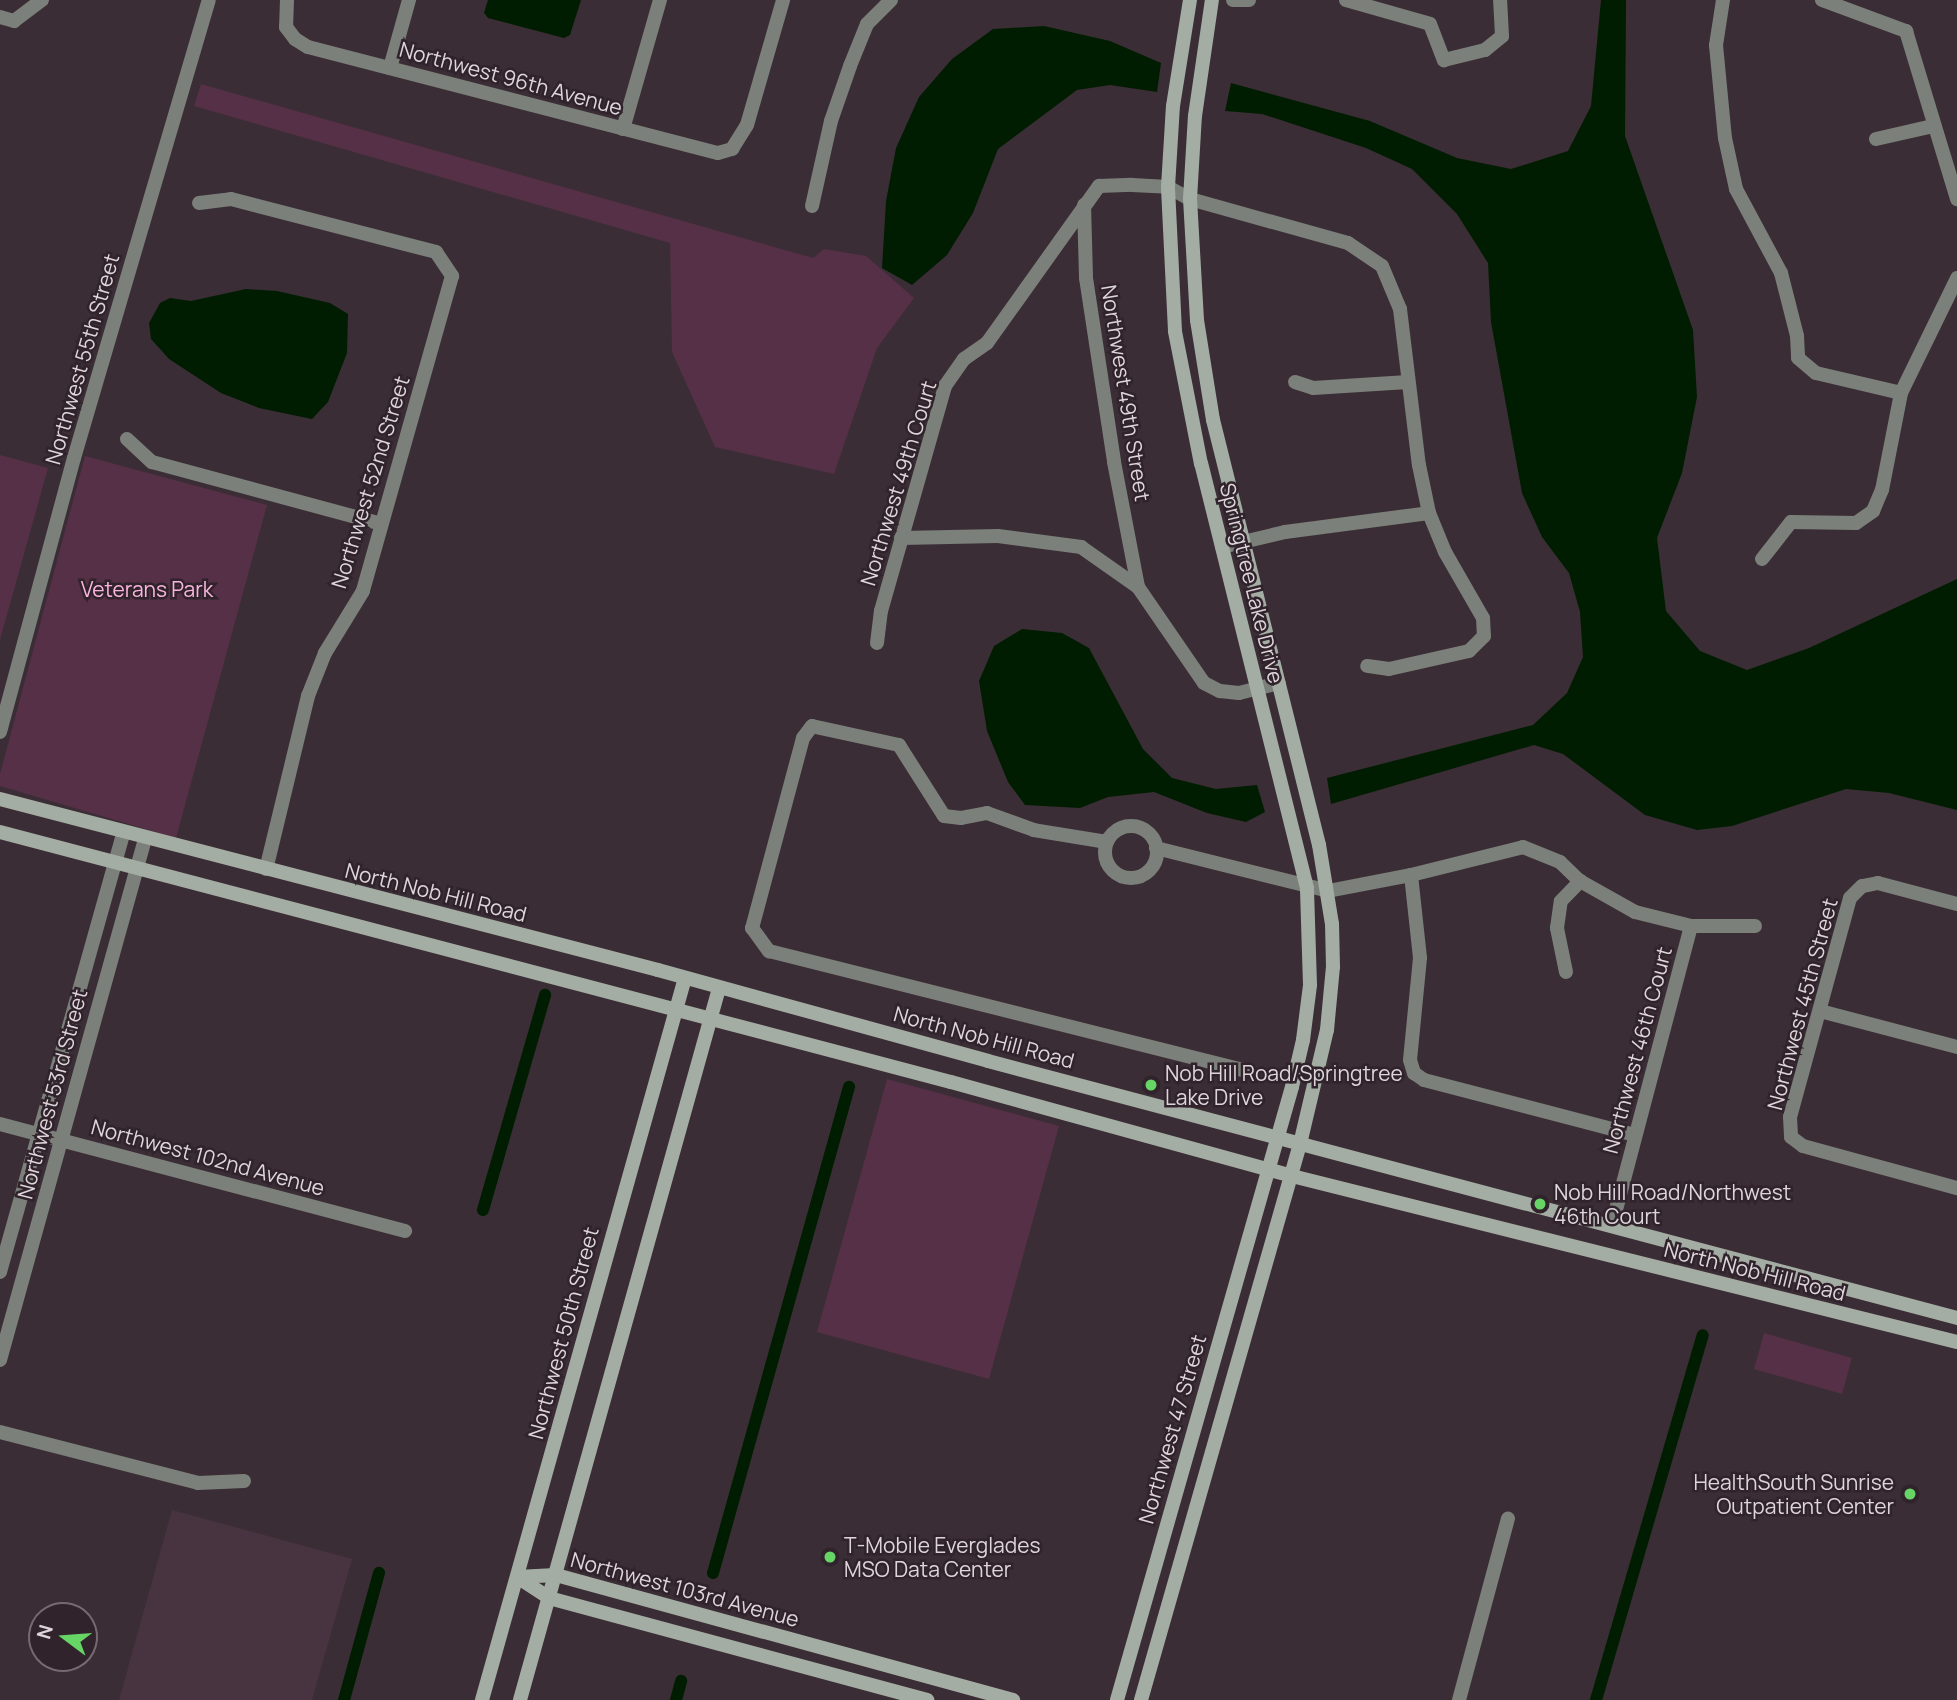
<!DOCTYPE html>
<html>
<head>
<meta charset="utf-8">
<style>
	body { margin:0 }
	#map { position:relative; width:1957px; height:1700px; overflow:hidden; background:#3b2d35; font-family:Manrope,sans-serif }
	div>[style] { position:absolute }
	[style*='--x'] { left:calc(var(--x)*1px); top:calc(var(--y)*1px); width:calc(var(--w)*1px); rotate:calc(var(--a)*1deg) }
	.built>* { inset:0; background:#483440 }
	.green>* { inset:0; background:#553047 }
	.water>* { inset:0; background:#001d01 }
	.canal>* { height:12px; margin:-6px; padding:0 6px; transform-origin:6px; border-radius:6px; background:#001d01 }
	.street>* { height:14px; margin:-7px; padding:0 7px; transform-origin:7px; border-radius:7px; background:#7b807a }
	.street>.ring { margin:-7px; padding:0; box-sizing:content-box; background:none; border:14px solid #7b807a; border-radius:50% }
	.secondary>* { height:14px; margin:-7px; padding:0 7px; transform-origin:7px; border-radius:7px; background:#a4ada3 }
	.dots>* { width:19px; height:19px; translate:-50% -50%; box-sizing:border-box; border:4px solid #30232b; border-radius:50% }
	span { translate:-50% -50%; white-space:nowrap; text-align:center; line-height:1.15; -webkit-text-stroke:5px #30232b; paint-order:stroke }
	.street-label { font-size:21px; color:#ded5da }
	.park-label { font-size:21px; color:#f9b4dd }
	.poi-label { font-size:21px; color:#ded5da }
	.left { translate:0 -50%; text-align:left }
	.right { translate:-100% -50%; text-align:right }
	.north { position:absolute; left:28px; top:1602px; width:70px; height:70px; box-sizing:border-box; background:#30232b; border:2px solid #766a71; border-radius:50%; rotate:286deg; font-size:19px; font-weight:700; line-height:28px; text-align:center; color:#ded5da }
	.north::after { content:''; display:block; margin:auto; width:24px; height:32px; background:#67d466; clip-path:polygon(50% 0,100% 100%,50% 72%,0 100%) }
</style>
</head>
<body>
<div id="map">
	<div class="built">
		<i style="clip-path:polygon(172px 1510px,352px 1559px,312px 1700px,119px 1700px)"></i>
	</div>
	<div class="green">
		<i style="clip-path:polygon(201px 84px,813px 258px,824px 249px,866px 256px,914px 298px,877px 348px,834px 474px,715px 447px,672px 352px,670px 243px,194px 106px)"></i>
		<i style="clip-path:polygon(0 455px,48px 468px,0 640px)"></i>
		<i style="clip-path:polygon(85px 456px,267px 505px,176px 838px,0 786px,0 774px)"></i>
		<i style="clip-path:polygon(887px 1079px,1059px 1126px,989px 1379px,817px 1332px)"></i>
		<i style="clip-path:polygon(1764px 1333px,1852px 1358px,1842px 1394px,1754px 1369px)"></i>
	</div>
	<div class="water">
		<i style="clip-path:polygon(488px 0,581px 0,570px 35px,564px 38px,488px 18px,484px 13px)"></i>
		<i style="clip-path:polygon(1601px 0,1626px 0,1625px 136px,1693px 330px,1697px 397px,1682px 473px,1657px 538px,1666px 611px,1700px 651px,1747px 670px,1809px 648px,1957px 579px,1957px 810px,1889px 793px,1846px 789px,1732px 826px,1697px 830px,1645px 815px,1563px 754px,1534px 745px,1331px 804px,1327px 778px,1533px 725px,1567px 693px,1583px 657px,1580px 612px,1569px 573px,1542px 537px,1522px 493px,1491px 322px,1488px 263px,1457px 214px,1412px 169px,1366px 148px,1262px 114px,1225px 111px,1231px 83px,1370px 121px,1457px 158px,1511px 169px,1568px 151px,1591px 106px)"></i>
		<i style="clip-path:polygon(1044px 26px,1110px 41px,1161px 63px,1157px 92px,1110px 85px,1077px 90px,998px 149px,973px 213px,947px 255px,912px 285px,882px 268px,886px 201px,896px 148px,919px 97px,952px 59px,993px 29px)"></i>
		<i style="clip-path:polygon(246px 289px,277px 291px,330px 303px,348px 314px,347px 353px,328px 402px,312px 419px,259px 408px,221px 393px,169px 359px,151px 339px,149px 323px,160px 303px,170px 298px,191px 301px)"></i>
		<i style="clip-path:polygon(1022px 629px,1062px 633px,1089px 648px,1143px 749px,1172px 778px,1216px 789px,1257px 785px,1265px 812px,1246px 822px,1207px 813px,1154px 792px,1108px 797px,1080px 808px,1025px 805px,1008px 782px,987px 731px,979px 681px,994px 646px)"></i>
	</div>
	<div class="canal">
		<i style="--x:483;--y:1210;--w:224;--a:-73.9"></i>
		<i style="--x:713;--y:1573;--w:505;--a:-74.37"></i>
		<i style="--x:344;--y:1700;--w:132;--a:-74.6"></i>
		<i style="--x:676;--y:1700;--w:20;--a:-75"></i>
		<i style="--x:1596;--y:1700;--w:380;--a:-73.7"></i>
	</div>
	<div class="street">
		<i style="--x:287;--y:0;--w:27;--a:92"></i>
		<i style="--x:286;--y:27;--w:15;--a:53"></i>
		<i style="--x:295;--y:39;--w:15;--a:32"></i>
		<i style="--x:308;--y:47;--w:423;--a:14.5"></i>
		<i style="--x:718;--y:153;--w:15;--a:-16"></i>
		<i style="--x:732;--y:149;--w:28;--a:-58"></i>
		<i style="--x:747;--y:125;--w:130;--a:-73.9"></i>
		<i style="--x:1233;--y:0;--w:16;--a:0"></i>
		<i style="--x:1346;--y:0;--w:87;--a:15.9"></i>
		<i style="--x:1430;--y:24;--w:39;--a:69"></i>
		<i style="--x:1444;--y:60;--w:42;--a:-13.7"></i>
		<i style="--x:1485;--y:50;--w:22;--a:-39"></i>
		<i style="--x:1502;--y:36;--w:36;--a:-93"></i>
		<i style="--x:1723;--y:0;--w:46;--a:98.8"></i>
		<i style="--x:1716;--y:45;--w:93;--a:84.5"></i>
		<i style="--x:1725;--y:138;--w:52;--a:77.8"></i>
		<i style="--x:1736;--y:189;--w:95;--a:61.8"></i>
		<i style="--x:1781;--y:273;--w:65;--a:75.7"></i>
		<i style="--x:1797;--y:336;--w:22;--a:87"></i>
		<i style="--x:1798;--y:358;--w:23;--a:40"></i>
		<i style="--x:1816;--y:373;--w:87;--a:13.2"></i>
		<i style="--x:1822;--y:0;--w:90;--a:20.3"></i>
		<i style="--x:1906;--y:31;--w:176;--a:73.1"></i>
		<i style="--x:0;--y:17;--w:15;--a:16"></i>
		<i style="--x:14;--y:21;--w:35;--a:-37"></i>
		<i style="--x:390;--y:68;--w:71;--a:-74.4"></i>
		<i style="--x:623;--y:129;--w:134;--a:-74"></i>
		<i style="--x:1876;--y:139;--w:58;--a:-12.8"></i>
		<i style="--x:199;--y:203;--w:32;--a:-7"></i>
		<i style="--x:231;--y:199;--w:212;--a:14.5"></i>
		<i style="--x:436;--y:252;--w:29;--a:56"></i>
		<i style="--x:452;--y:276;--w:327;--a:105.8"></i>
		<i style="--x:363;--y:591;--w:73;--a:121.5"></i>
		<i style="--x:325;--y:653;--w:46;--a:111.6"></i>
		<i style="--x:308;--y:696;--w:178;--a:103.6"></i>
		<i style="--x:1084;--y:205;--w:73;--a:88.4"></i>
		<i style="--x:1086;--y:278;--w:186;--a:81.3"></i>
		<i style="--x:1114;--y:462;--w:127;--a:79.1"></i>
		<i style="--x:812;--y:206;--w:87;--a:-77.4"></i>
		<i style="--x:831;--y:121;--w:58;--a:-70.9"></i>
		<i style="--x:850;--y:66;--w:45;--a:-68"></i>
		<i style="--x:867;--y:24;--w:34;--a:-45"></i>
		<i style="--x:1295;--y:382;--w:19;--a:18"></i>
		<i style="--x:1313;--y:388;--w:95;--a:-3.6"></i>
		<i style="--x:127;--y:439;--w:34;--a:43"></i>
		<i style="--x:152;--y:462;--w:237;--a:15.1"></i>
		<i style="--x:901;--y:538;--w:97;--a:-1.2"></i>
		<i style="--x:998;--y:536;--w:84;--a:7.5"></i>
		<i style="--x:1081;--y:547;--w:70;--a:35.1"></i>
		<i style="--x:1138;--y:587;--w:116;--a:55.5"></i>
		<i style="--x:1204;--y:683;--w:18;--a:27"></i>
		<i style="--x:1220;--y:691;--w:19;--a:6"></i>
		<i style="--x:1239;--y:693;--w:41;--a:-14"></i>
		<i style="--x:1222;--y:547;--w:65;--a:-13.4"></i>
		<i style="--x:1285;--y:532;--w:145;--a:-7.5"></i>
		<i style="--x:1762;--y:559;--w:47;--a:-51.9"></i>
		<i style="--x:1791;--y:522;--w:65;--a:0.9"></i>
		<i style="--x:1856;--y:523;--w:21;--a:-35"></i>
		<i style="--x:1873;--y:511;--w:23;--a:-67"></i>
		<i style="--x:1882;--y:490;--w:99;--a:-78.9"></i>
		<i style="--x:1901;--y:393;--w:128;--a:-64"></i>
		<i style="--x:877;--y:643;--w:32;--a:-83"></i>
		<i style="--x:881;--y:611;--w:234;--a:-74.1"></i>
		<i style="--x:945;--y:386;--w:33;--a:-55"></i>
		<i style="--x:964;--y:359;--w:28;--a:-35"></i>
		<i style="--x:987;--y:343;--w:193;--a:-54.5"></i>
		<i style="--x:1099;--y:186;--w:33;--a:-2"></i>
		<i style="--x:1132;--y:185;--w:36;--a:3"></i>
		<i style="--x:1168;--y:187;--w:25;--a:29"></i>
		<i style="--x:1190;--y:199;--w:164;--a:15.6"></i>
		<i style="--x:1348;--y:243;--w:41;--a:34.1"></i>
		<i style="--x:1382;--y:266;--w:47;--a:67.3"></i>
		<i style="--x:1400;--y:309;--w:157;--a:83.1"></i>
		<i style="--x:1419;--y:465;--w:49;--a:78.2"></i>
		<i style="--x:1429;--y:513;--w:42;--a:67.7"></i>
		<i style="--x:1445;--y:552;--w:76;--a:60.1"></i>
		<i style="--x:1483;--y:618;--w:18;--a:87"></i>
		<i style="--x:1484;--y:636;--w:21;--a:135"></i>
		<i style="--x:1469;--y:651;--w:82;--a:167.3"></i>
		<i style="--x:1389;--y:669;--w:22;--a:-172"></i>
		<i style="--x:0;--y:732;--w:284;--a:-74.9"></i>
		<i style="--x:74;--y:458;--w:477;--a:-73.6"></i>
		<i class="ring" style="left:1105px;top:826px;width:38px;height:38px"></i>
		<i style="--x:1107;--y:842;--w:74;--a:-170.7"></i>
		<i style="--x:1034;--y:830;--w:50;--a:-160.1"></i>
		<i style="--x:987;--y:813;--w:26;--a:169"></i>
		<i style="--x:961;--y:818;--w:17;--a:-173"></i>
		<i style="--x:944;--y:816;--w:84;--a:-122.4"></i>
		<i style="--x:899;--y:745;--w:89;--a:-167.7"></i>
		<i style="--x:812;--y:726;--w:15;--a:127"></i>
		<i style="--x:803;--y:738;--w:197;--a:105"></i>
		<i style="--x:752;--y:928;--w:29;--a:54"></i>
		<i style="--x:769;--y:951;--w:489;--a:14.1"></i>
		<i style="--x:1156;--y:848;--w:177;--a:14"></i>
		<i style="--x:1328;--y:891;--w:85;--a:-10.9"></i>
		<i style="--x:1411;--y:875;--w:115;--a:-14"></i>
		<i style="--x:1523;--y:847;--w:40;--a:22"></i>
		<i style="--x:1560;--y:862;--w:28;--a:44"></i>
		<i style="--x:1580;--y:881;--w:63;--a:29.4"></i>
		<i style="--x:1635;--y:912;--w:58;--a:14"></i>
		<i style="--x:1691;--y:926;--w:64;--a:0"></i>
		<i style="--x:1411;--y:875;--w:83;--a:83.8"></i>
		<i style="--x:1420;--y:958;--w:102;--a:95.6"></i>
		<i style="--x:1410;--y:1060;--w:14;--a:73"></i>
		<i style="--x:1414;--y:1073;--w:12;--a:35"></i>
		<i style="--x:1424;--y:1080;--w:218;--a:14.6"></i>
		<i style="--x:1957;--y:904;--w:82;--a:-165.1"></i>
		<i style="--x:1878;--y:883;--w:16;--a:169"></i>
		<i style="--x:1862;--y:886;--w:17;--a:135"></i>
		<i style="--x:1850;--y:898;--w:227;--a:105.3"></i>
		<i style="--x:1790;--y:1117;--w:20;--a:87"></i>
		<i style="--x:1791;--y:1137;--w:15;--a:37"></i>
		<i style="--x:1803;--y:1146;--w:160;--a:15.3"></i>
		<i style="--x:1566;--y:972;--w:45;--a:-101.6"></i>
		<i style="--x:1557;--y:928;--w:27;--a:-82"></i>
		<i style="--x:1561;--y:901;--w:28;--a:-46"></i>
		<i style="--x:1820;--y:1011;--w:142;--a:14.7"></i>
		<i style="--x:0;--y:1124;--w:419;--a:14.8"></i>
		<i style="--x:1612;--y:1225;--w:309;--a:-75.2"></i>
		<i style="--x:0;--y:1272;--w:456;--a:-74.3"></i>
		<i style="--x:0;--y:1360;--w:541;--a:-74.45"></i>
		<i style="--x:0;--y:1432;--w:204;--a:14.4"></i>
		<i style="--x:198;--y:1483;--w:46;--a:-2.5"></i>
		<i style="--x:1459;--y:1700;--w:188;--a:-74.9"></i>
	</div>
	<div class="secondary">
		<i style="--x:0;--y:799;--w:680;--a:14.57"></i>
		<i style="--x:658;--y:970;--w:342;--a:15.4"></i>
		<i style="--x:988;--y:1061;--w:1003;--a:14.85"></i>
		<i style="--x:0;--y:832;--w:983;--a:14.73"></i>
		<i style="--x:951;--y:1082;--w:354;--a:15.4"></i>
		<i style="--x:1292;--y:1176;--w:685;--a:14.02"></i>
		<i style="--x:517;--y:1577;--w:39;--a:-3"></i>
		<i style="--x:556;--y:1575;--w:474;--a:15.3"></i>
		<i style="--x:517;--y:1577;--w:38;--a:33"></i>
		<i style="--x:549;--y:1598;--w:392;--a:15.1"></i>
		<i style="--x:482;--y:1700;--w:750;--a:-74.3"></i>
		<i style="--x:520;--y:1700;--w:739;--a:-74.38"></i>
		<i style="--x:1117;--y:1700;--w:637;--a:-74.07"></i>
		<i style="--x:1292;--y:1087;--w:48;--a:-76.8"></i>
		<i style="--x:1303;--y:1040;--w:55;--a:-82.7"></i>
		<i style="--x:1310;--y:985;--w:97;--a:-91.8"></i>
		<i style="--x:1307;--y:888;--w:437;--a:-104"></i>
		<i style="--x:1201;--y:464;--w:136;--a:-101.1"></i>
		<i style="--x:1175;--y:331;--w:144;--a:-92.8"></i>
		<i style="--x:1168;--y:187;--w:81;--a:-86.5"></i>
		<i style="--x:1173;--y:106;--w:107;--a:-80.9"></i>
		<i style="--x:1141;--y:1700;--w:578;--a:-74.04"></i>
		<i style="--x:1300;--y:1144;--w:117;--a:-76.7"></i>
		<i style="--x:1327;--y:1030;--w:63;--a:-84.6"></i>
		<i style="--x:1333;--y:967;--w:43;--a:-91.3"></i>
		<i style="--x:1332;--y:924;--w:80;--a:-99.3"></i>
		<i style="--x:1319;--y:845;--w:438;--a:-104"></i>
		<i style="--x:1213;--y:420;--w:101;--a:-99.1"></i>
		<i style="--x:1197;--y:320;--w:121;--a:-93.3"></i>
		<i style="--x:1190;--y:199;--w:83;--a:-86.6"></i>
		<i style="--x:1195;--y:116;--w:117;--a:-81.7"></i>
	</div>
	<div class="dots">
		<i style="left:1151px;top:1085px;background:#67d466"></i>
		<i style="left:1540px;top:1204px;background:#67d466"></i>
		<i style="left:1910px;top:1494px;background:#67d466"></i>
		<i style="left:830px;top:1557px;background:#67d466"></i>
	</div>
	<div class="street-label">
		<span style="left:511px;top:78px;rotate:15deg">Northwest 96th Avenue</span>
		<span style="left:82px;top:359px;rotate:-74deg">Northwest 55th Street</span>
		<span style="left:1126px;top:393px;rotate:81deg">Northwest 49th Street</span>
		<span style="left:370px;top:482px;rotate:-73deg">Northwest 52nd Street</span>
		<span style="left:898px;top:483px;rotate:-73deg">Northwest 49th Court</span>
		<span style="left:1252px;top:583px;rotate:76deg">Springtree Lake Drive</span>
		<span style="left:436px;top:892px;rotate:14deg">North Nob Hill Road</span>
		<span style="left:1802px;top:1004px;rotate:-75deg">Northwest 45th Street</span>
		<span style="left:984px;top:1037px;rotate:15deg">North Nob Hill Road</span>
		<span style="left:1637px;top:1050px;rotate:-75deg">Northwest 46th Court</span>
		<span style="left:52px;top:1094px;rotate:-75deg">Northwest 53rd Street</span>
		<span style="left:208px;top:1157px;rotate:15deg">Northwest 102nd Avenue</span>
		<span style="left:1755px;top:1271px;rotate:14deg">North Nob Hill Road</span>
		<span style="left:563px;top:1333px;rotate:-75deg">Northwest 50th Street</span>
		<span style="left:1172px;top:1429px;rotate:-74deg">Northwest 47 Street</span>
		<span style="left:685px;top:1589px;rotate:15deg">Northwest 103rd Avenue</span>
	</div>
	<div class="park-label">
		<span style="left:147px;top:589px">Veterans Park</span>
	</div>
	<div class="poi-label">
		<span class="left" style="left:1165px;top:1085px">Nob Hill Road/Springtree<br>Lake Drive</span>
		<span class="left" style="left:1554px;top:1204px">Nob Hill Road/Northwest<br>46th Court</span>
		<span class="right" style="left:1894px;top:1494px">HealthSouth Sunrise<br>Outpatient Center</span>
		<span class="left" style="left:844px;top:1557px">T-Mobile Everglades<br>MSO Data Center</span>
	</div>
	<div class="north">N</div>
</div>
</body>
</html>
